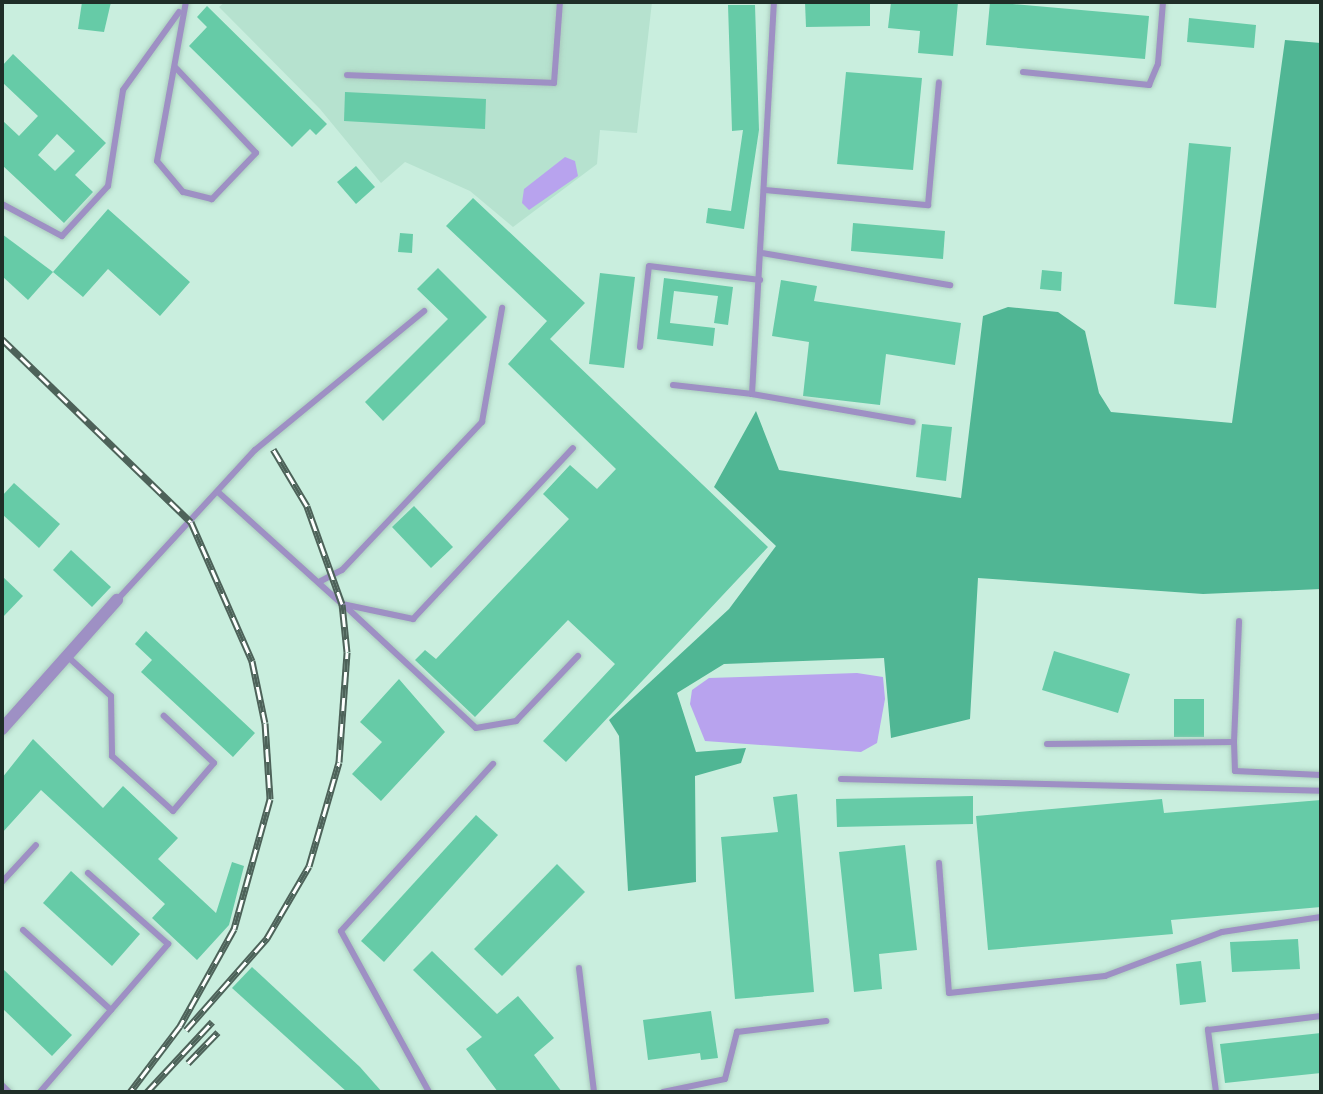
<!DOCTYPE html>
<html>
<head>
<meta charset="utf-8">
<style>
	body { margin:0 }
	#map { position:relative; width:1323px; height:1094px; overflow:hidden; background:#c9eede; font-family:Overpass,sans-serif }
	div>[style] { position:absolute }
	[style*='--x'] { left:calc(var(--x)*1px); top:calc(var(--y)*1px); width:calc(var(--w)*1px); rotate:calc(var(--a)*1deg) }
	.built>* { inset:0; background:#b6e2cf }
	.forest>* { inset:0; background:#50b694 }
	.water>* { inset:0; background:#b8a3ee }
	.building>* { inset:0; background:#66cba7 }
	.roads { filter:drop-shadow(0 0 2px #aacbbd) drop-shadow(0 0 2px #aacbbd) }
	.service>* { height:6px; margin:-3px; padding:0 3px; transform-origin:3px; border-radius:3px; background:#9e90c4 }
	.minor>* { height:12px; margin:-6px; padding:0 6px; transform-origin:6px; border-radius:6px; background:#9e90c4 }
	.rail>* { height:7px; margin-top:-3.5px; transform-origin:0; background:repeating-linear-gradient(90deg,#fff 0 13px,#4d6259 0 26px); box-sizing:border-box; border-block:2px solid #4d6259 }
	span { translate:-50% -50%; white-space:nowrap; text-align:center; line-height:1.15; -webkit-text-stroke:7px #fff; paint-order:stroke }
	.frame { position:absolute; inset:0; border:4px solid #1f2e28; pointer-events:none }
</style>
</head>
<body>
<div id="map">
	<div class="built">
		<i style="clip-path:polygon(225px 2px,652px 2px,637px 133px,600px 130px,597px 164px,513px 227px,470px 191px,405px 162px,381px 183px,320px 109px,219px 7px)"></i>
	</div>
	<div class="forest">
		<i style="clip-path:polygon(1285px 40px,1321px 43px,1321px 589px,1203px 594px,978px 578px,970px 719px,891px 738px,884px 658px,724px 664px,677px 693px,696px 752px,746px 748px,741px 763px,695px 776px,696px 882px,628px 891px,619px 736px,609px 720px,729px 609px,776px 546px,714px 487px,756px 411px,779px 470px,961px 498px,983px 316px,1008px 307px,1058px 312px,1085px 331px,1099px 393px,1111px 412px,1232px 423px)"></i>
	</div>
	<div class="water">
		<i style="clip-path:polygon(565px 157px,575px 161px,578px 176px,529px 210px,522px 203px,524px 189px)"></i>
		<i style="clip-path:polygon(857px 673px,883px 677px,885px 699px,877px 743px,861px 752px,705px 741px,690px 704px,692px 690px,709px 678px)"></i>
	</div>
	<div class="building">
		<i style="clip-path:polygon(82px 2px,111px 2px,104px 32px,78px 29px)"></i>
		<i style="clip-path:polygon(805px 2px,870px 2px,870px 26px,806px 27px)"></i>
		<i style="clip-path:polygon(891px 2px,958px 2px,953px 56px,918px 53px,920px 31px,888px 28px)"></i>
		<i style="clip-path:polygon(990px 2px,1149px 16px,1145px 59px,986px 45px)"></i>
		<i style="clip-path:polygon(728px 5px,755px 5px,759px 130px,744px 229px,706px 223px,708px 208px,731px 211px,743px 130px,732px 131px)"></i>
		<i style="clip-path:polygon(207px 6px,327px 124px,316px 135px,310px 129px,292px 147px,189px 46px,207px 27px,197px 17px)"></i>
		<i style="clip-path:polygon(1189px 18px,1256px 25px,1254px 48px,1187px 42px)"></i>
		<i style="clip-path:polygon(evenodd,13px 54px,106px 143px,75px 175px,93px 192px,64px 223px,2px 165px,2px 120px,19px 136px,38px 116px,2px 82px,2px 66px,13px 54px,57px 134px,75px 151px,55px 171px,38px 155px,57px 134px)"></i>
		<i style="clip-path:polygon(846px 72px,922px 78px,913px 170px,837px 164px)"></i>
		<i style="clip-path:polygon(345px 92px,486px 99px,485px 129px,344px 121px)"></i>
		<i style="clip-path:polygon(1189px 143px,1231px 147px,1216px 308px,1174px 304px)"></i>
		<i style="clip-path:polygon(356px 166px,375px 187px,356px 204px,337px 182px)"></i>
		<i style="clip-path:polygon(473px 198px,585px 303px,550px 339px,768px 547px,566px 762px,543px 741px,615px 664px,568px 620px,475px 717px,415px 660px,425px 650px,436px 659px,569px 519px,543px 494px,570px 465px,597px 489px,616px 469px,508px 364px,547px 321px,446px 226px)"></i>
		<i style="clip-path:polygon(108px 209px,190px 282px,160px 316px,108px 269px,83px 297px,53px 272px)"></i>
		<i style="clip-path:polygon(853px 223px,945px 231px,943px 259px,851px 251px)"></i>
		<i style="clip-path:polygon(400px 233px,413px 234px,412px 253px,398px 252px)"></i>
		<i style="clip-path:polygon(2px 234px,53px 272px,28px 300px,2px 276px)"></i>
		<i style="clip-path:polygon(438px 268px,487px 317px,383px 421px,365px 402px,448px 319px,417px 289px)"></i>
		<i style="clip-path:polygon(1042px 270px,1062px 272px,1061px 291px,1040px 289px)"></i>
		<i style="clip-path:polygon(600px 273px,635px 277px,624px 368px,589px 364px)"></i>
		<i style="clip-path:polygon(664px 278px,733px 287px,728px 325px,714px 323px,718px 296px,674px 291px,670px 323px,715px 328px,713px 346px,657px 339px)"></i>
		<i style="clip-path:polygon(781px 280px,817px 286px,814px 301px,961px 323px,955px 365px,886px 354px,880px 405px,803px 396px,809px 342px,772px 336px)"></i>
		<i style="clip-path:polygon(922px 424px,952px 427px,946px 481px,916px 477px)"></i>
		<i style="clip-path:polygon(14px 483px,60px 524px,39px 548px,2px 514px,2px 496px)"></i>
		<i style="clip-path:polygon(414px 506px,453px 547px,431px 568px,392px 527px)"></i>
		<i style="clip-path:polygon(71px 550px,111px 587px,92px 607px,53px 570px)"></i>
		<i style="clip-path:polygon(2px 576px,23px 596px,2px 618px)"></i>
		<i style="clip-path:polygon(146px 631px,255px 733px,233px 757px,141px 672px,152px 660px,135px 644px)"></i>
		<i style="clip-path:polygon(1054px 651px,1130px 674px,1118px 713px,1042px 690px)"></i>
		<i style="clip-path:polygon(399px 679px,445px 732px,381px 801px,352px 774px,382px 742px,360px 722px)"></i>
		<i style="clip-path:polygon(1174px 699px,1204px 699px,1204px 737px,1174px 737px)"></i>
		<i style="clip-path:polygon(33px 739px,103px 808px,123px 786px,178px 838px,158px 859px,216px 913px,232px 862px,244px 866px,229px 925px,197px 960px,152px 918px,165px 904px,41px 790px,2px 833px,2px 778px)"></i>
		<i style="clip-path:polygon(797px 794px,814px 992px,735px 999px,721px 837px,778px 832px,773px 797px)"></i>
		<i style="clip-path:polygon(973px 796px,973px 824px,837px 827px,836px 799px)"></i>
		<i style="clip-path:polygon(1162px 799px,1164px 813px,1321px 800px,1321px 907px,1171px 920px,1173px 934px,988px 950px,976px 816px)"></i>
		<i style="clip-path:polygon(476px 815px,498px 835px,384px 962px,361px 941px)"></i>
		<i style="clip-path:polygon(905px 845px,917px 950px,879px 954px,882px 989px,854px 992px,839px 852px)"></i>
		<i style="clip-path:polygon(557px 864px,585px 892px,502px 976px,474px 949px)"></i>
		<i style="clip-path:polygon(71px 871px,140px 934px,112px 966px,43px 903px)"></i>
		<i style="clip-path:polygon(1298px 939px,1300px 969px,1232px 972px,1230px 942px)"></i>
		<i style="clip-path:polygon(432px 951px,497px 1014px,518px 996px,554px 1038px,534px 1055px,562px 1092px,498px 1092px,466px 1049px,482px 1037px,413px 970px)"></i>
		<i style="clip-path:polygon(1201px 961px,1206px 1002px,1180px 1005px,1176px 964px)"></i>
		<i style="clip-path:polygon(252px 967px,360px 1067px,382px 1092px,347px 1092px,232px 988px)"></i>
		<i style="clip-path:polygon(2px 968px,72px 1035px,52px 1056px,2px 1008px)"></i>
		<i style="clip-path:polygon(711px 1011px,718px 1058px,701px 1060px,700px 1053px,648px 1060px,643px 1020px)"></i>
		<i style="clip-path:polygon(1321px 1033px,1321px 1073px,1225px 1083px,1220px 1044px)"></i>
	</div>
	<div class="roads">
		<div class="service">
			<i style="--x:175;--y:67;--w:118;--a:46.7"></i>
			<i style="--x:256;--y:153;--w:64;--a:133.7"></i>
			<i style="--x:212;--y:199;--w:30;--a:-166"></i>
			<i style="--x:183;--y:192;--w:40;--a:-130"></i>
			<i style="--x:157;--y:161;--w:162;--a:-79.7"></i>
			<i style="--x:1023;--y:72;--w:127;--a:5.9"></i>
			<i style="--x:1149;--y:85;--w:23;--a:-67"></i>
			<i style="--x:1158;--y:64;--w:62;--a:-85.4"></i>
			<i style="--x:347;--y:75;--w:207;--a:2.2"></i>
			<i style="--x:554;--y:83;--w:81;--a:-85.8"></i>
			<i style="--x:765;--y:190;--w:164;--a:5.3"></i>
			<i style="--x:928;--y:205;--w:123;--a:-84.9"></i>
			<i style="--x:2;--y:204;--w:68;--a:28.1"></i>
			<i style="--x:62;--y:236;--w:68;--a:-47.4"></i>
			<i style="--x:108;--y:186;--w:97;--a:-81.1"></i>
			<i style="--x:123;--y:90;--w:96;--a:-54.3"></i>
			<i style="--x:762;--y:253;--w:191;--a:9.7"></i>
			<i style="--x:640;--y:347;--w:81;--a:-83.7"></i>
			<i style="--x:649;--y:266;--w:112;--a:7.2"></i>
			<i style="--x:673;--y:385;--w:80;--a:6.5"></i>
			<i style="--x:752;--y:394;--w:393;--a:-86.8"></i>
			<i style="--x:752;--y:394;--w:163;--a:9.9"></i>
			<i style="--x:218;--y:492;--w:167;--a:42.1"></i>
			<i style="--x:342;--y:604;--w:73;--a:11.9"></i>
			<i style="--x:413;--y:619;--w:234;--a:-46.9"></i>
			<i style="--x:319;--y:582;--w:26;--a:-28"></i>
			<i style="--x:342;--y:570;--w:204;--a:-46.6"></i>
			<i style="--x:482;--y:422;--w:116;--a:-80"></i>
			<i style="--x:117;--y:600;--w:204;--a:-47.4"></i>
			<i style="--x:255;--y:450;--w:219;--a:-39.4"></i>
			<i style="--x:344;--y:605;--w:180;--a:43"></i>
			<i style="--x:476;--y:728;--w:41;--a:-9.9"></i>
			<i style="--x:516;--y:721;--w:90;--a:-46.4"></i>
			<i style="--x:67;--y:656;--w:59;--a:42.3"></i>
			<i style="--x:111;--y:696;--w:60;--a:89"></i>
			<i style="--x:112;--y:756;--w:82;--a:42"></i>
			<i style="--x:173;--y:811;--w:63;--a:-49.5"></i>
			<i style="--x:214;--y:763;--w:69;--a:-136.8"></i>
			<i style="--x:1234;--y:742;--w:121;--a:-87.6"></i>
			<i style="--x:1047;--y:744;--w:187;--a:-0.6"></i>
			<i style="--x:1234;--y:742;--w:29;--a:88"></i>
			<i style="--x:1235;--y:771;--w:86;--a:2.7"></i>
			<i style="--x:841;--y:779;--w:480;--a:1.4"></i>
			<i style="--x:939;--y:863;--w:130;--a:85.6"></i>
			<i style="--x:949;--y:993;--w:157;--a:-6.2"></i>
			<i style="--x:1105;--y:976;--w:125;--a:-20.6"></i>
			<i style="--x:1222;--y:932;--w:100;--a:-8.6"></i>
			<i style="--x:2;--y:882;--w:50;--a:-47.4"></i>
			<i style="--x:23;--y:930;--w:119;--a:42.3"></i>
			<i style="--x:579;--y:968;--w:125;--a:83.1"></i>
			<i style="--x:2;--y:1085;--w:10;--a:45"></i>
			<i style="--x:40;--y:1092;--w:196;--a:-49.1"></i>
			<i style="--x:168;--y:944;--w:107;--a:-138.4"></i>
			<i style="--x:429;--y:1092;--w:183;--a:-118.7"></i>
			<i style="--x:341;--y:931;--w:226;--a:-47.7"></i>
			<i style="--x:663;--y:1092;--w:63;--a:-11.8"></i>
			<i style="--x:725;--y:1079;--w:49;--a:-75.7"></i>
			<i style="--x:737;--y:1032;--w:90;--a:-7"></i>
			<i style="--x:1216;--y:1092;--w:63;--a:-97.4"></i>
			<i style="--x:1208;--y:1030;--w:114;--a:-7.1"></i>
		</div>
		<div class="minor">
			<i style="--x:2;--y:729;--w:173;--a:-48.3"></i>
		</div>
	</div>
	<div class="rail">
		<i style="--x:2;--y:339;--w:263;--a:44.1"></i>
		<i style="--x:191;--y:522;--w:152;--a:66.3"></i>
		<i style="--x:252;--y:661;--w:63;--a:78.2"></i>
		<i style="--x:265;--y:723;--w:76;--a:86.2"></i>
		<i style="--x:270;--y:799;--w:135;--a:105.5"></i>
		<i style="--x:234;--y:929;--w:111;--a:119.1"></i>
		<i style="--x:180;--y:1026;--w:83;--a:127.1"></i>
		<i style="--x:186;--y:1030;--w:123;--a:-48.6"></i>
		<i style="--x:267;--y:938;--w:83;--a:-59.7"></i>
		<i style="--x:309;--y:866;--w:108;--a:-73.9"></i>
		<i style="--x:339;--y:762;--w:110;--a:-85.8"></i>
		<i style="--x:347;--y:652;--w:48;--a:-95.9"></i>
		<i style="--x:342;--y:604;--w:104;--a:-109.7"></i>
		<i style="--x:307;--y:506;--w:66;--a:-120.8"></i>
		<i style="--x:188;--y:1063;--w:43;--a:-45.9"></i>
		<i style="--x:147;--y:1092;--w:96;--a:-47.1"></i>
	</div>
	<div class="frame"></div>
</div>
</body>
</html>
